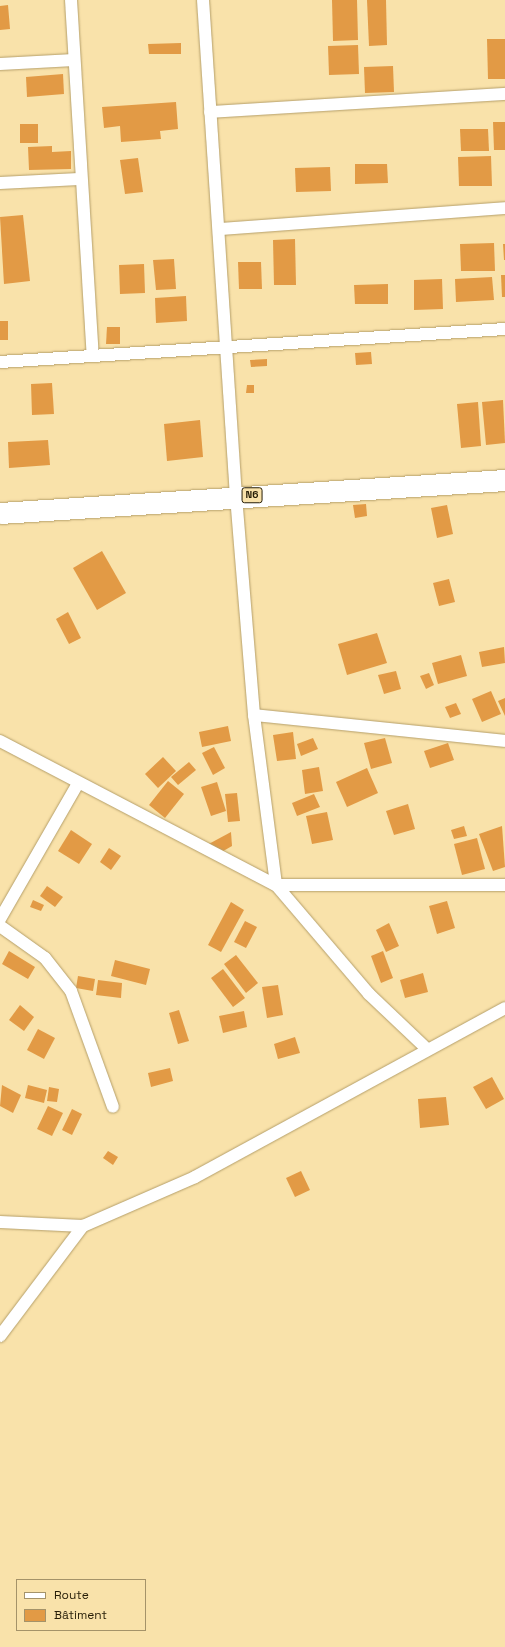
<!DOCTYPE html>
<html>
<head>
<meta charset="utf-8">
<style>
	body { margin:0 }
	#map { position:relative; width:505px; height:1647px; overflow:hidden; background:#f9e2aa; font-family:"Space Grotesk",sans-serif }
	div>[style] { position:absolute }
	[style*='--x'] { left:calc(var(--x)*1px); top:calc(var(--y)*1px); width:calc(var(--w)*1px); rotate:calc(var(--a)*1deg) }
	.building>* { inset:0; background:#e29a45 }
	.roads { filter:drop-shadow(0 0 1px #b59f6a) drop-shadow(0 0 1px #b59f6a) }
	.street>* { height:12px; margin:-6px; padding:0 6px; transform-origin:6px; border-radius:6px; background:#fff }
	.highway>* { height:21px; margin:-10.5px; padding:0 10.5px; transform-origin:10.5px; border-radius:10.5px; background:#fff }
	span { translate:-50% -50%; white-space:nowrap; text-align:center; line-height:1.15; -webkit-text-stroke:3px #f9e2aa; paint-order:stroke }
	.shield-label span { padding:1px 3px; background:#f9e2aa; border:1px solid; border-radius:3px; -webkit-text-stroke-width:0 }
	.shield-label { font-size:10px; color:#261d07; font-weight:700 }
	.legend { position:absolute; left:16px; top:1579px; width:130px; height:52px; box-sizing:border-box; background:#f9e2aa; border:1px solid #a59369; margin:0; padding:5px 7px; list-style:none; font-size:12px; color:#261d07 }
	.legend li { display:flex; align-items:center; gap:8px; height:20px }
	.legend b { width:20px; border:1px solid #a59369 }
</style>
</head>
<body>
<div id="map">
	<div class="building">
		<i style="clip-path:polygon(332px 0,357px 0,358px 40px,333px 41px)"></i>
		<i style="clip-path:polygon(367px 0,386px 0,387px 45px,369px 46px)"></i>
		<i style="clip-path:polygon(8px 5px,10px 29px,0 30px,0 6px)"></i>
		<i style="clip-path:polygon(487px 39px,505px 39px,505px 79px,488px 79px)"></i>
		<i style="clip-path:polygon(181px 43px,181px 54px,149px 54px,148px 44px)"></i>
		<i style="clip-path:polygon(358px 45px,359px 74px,329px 75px,328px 46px)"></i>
		<i style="clip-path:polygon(393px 66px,394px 92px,365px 93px,364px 67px)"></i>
		<i style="clip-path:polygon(63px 74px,64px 94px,27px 97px,26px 77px)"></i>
		<i style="clip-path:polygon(176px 102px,178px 129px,160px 131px,161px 139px,121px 142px,120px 126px,104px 128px,102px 107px)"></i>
		<i style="clip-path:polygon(493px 122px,505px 122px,505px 150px,494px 150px)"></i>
		<i style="clip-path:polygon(20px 124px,38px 124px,38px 143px,20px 143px)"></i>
		<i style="clip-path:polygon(460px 129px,488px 129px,489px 151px,461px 151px)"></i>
		<i style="clip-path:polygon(52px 146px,52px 152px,71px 151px,71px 169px,29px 170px,28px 147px)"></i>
		<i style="clip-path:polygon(491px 156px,492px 186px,459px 186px,458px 157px)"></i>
		<i style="clip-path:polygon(138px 158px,143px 192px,125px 194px,120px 160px)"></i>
		<i style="clip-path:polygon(355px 164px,387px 164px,388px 183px,355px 184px)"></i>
		<i style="clip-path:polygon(330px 167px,331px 191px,296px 192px,295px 168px)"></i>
		<i style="clip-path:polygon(23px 215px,30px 281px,4px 284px,0 217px)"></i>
		<i style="clip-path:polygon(295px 239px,296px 285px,274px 285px,273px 240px)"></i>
		<i style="clip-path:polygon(494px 243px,495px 271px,461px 271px,460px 244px)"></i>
		<i style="clip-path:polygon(503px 244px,505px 244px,505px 260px,504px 260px)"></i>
		<i style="clip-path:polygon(174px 259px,176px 289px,156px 290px,153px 260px)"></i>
		<i style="clip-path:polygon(238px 262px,261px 262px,262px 289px,239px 289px)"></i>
		<i style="clip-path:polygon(144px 264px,145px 293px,120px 294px,119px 265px)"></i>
		<i style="clip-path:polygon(501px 275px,505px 275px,505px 297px,502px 297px)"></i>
		<i style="clip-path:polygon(492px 277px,494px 300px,456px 302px,455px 279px)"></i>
		<i style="clip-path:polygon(442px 279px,443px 309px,414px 310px,414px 280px)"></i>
		<i style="clip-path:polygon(388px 284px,388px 304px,355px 304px,354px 285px)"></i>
		<i style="clip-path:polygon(186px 296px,187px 321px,156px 323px,155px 298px)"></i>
		<i style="clip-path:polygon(0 321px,8px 321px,8px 340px,0 340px)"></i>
		<i style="clip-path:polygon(107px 327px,120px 327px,120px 344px,106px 344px)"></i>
		<i style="clip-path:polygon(371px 352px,372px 364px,356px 365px,355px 353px)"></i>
		<i style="clip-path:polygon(267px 359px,267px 366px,251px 367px,250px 360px)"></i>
		<i style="clip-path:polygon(52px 383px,54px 414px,32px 415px,31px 384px)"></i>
		<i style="clip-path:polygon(247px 385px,254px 385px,254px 393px,246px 393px)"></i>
		<i style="clip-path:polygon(503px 400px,505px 443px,486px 445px,482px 402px)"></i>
		<i style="clip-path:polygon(478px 402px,481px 446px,461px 448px,457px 404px)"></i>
		<i style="clip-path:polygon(200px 420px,203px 457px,167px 461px,164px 424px)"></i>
		<i style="clip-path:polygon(48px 440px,50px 465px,9px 468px,8px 442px)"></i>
		<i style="clip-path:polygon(366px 504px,367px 516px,355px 518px,353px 505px)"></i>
		<i style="clip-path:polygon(447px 505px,453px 534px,437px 538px,431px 508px)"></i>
		<i style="clip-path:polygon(102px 551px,126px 593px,97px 610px,73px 568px)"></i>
		<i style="clip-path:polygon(449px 579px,455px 602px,439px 606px,433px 583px)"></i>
		<i style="clip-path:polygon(68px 612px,81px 638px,69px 644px,56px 619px)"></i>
		<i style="clip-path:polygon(377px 633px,387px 663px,347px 675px,338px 644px)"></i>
		<i style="clip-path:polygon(504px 647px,505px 663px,482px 667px,479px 652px)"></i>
		<i style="clip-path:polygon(461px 655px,467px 676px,438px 684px,432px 663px)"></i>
		<i style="clip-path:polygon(396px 671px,401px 689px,384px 694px,378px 675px)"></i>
		<i style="clip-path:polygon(429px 673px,434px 685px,426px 689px,420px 676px)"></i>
		<i style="clip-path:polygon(491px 691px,501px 714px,482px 722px,472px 699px)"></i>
		<i style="clip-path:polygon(505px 698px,505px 716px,498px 701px)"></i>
		<i style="clip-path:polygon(456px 703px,461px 714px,450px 718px,445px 707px)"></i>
		<i style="clip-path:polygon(228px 726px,231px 741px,202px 747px,199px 732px)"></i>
		<i style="clip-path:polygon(293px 732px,296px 759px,277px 761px,273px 735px)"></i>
		<i style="clip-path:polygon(313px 738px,318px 749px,301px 756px,297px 744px)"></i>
		<i style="clip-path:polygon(385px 738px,392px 763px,371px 769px,364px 743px)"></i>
		<i style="clip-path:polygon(448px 743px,454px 760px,430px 768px,424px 751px)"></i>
		<i style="clip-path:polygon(214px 747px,225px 768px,213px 775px,202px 753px)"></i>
		<i style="clip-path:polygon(163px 757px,176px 771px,158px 788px,145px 774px)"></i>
		<i style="clip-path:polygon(189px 762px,196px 770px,178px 785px,171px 777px)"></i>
		<i style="clip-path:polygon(319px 767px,323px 791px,305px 794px,302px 770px)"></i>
		<i style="clip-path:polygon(367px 768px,378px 793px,347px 807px,336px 782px)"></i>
		<i style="clip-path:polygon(168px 781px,184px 794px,165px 818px,149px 805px)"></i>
		<i style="clip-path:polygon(217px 782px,226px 811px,211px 816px,201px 787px)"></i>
		<i style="clip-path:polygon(237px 793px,240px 821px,228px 822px,225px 794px)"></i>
		<i style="clip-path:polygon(314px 794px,320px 807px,297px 816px,292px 803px)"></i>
		<i style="clip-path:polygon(408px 804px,415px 829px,394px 835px,386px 811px)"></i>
		<i style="clip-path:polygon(327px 812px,333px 840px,312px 844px,306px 816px)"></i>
		<i style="clip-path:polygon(464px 826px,467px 836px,454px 839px,451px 830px)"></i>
		<i style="clip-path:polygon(502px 826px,505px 867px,493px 871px,479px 834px)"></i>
		<i style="clip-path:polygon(71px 830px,92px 844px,79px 864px,58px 851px)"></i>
		<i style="clip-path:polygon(231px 832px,232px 846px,218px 854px,205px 846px)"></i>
		<i style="clip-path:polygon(477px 838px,485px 869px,462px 875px,454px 844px)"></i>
		<i style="clip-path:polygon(109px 848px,121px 856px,111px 870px,100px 862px)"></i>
		<i style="clip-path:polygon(47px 886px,63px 897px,55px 907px,40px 896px)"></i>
		<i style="clip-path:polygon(33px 900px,44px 905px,41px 911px,30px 907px)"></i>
		<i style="clip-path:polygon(447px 901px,455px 928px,437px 934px,429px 906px)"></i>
		<i style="clip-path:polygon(231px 902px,244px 910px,221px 952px,208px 945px)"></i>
		<i style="clip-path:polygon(245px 921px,257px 927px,246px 948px,234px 942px)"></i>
		<i style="clip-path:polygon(389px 923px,399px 946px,386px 952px,376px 930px)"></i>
		<i style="clip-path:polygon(9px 951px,35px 967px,28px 979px,2px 964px)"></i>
		<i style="clip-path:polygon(383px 951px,393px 978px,381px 983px,371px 956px)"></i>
		<i style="clip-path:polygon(236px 955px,258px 983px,246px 993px,224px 964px)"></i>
		<i style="clip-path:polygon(115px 960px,150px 969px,146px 985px,111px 976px)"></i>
		<i style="clip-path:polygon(223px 969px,245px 998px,233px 1007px,211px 978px)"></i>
		<i style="clip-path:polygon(423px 973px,428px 992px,405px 998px,400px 980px)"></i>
		<i style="clip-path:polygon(78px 976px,95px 979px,93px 991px,76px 988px)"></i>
		<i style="clip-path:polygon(98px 980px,122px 983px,121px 998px,96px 995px)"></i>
		<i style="clip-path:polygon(278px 985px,283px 1015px,267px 1018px,262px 987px)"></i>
		<i style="clip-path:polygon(20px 1005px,34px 1017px,24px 1031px,9px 1020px)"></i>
		<i style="clip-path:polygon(179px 1010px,189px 1041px,178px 1044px,169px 1013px)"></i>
		<i style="clip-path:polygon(244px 1011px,247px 1027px,223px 1033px,219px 1016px)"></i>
		<i style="clip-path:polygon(38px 1029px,55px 1038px,44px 1059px,27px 1050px)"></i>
		<i style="clip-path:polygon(295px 1037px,300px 1053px,278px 1059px,274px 1044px)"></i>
		<i style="clip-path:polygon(170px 1068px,173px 1081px,151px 1087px,148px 1073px)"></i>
		<i style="clip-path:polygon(492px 1077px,504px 1099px,486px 1109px,473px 1087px)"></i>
		<i style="clip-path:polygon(2px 1085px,21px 1095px,13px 1113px,0 1106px)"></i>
		<i style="clip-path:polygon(28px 1085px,47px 1090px,44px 1103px,25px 1098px)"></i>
		<i style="clip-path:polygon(49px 1087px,59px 1089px,57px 1102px,47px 1101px)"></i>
		<i style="clip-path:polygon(446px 1097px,449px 1125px,420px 1128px,418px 1099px)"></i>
		<i style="clip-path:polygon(48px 1106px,63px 1113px,52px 1136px,37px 1129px)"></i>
		<i style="clip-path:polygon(72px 1109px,82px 1114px,72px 1135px,62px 1130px)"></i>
		<i style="clip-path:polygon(108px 1151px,118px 1157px,113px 1165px,103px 1158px)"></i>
		<i style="clip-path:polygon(301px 1171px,310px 1190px,295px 1197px,286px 1178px)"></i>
	</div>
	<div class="roads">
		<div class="street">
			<i style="--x:71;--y:0;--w:356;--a:86.5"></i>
			<i style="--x:203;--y:0;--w:497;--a:86.2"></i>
			<i style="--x:236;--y:496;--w:220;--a:85.3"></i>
			<i style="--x:254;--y:715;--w:171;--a:82.6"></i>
			<i style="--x:276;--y:885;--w:143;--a:49.5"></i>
			<i style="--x:369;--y:994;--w:79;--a:43.5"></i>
			<i style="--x:0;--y:64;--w:74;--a:-3.1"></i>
			<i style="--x:210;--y:112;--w:296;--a:-3.5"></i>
			<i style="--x:0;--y:183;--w:79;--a:-2.9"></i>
			<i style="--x:220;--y:229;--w:286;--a:-4.2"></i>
			<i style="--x:0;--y:362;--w:506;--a:-3.74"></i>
			<i style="--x:254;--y:715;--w:252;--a:5.9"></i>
			<i style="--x:0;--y:741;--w:311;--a:27.6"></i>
			<i style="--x:276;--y:885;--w:229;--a:0"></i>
			<i style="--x:0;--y:919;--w:155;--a:-60.1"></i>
			<i style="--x:0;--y:926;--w:55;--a:35.4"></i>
			<i style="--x:45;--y:958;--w:42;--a:51.8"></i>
			<i style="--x:71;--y:991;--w:123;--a:70.1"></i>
			<i style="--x:0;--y:1222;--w:83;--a:2.8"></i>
			<i style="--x:83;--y:1226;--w:122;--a:-23.6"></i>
			<i style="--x:195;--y:1177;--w:353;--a:-28.6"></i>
			<i style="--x:0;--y:1336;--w:138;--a:-53"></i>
		</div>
		<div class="highway">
			<i style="--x:0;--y:513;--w:506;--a:-3.74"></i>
		</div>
	</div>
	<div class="shield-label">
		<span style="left:252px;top:495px">N6</span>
	</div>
	<ul class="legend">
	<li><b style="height:5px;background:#fff"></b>Route</li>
	<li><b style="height:11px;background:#e29a45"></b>Bâtiment</li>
	</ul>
</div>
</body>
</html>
